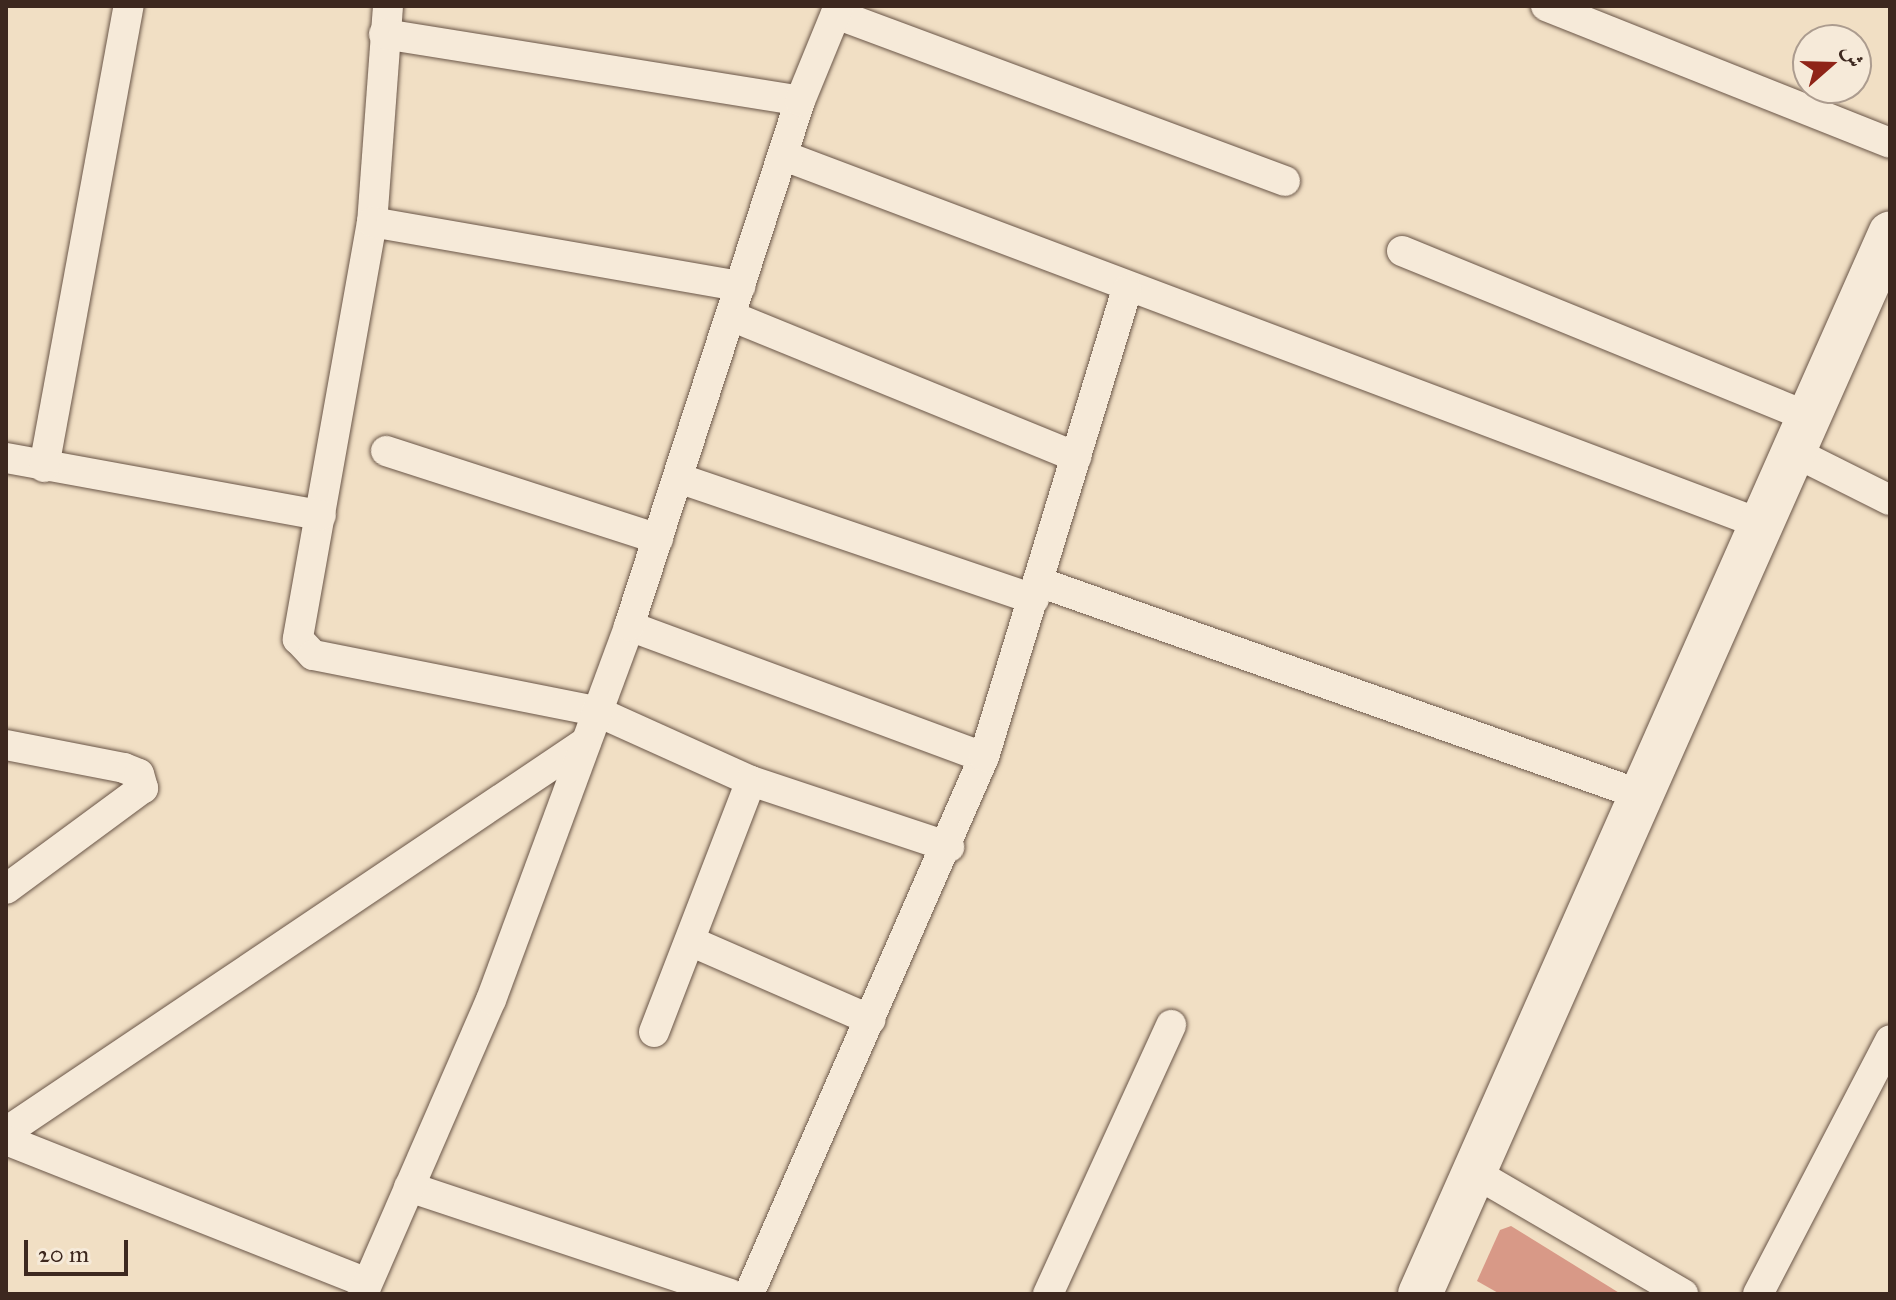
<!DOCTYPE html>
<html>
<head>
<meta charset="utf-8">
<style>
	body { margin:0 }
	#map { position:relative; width:1896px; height:1300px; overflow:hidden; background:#f1dfc4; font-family:"IM FELL Great Primer",Amiri,serif }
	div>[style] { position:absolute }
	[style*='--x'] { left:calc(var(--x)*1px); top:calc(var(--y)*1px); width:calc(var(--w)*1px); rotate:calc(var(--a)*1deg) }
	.building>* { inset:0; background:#d89987 }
	.roads { filter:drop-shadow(0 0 2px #6a5648) drop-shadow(0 0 2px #6a5648) }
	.street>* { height:30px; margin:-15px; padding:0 15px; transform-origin:15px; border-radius:15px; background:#f6ead9 }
	.secondary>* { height:44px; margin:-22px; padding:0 22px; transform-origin:22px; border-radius:22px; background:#f6ead9 }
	span { translate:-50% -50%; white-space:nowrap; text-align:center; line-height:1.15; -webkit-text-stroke:6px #f6ead9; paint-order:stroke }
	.frame { position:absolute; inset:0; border:8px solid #3d281f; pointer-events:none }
	.north { position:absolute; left:1792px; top:24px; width:80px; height:80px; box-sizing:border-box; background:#f6ead9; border:2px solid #ac9c8f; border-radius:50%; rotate:70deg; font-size:22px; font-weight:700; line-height:32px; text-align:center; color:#3d281f }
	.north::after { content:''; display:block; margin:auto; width:28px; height:36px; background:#8f2418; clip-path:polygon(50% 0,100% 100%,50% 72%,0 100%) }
	.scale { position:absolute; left:24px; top:1240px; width:104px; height:36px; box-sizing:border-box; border:4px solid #3d281f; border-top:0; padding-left:10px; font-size:24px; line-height:28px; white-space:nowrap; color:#3d281f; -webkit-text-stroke:6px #f6ead9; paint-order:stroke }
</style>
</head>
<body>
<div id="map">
	<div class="building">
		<i style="clip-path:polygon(1511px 1226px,1621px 1294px,1500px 1294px,1477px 1281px,1500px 1230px)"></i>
	</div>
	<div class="roads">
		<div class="street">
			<i style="--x:388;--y:6;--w:217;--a:94.2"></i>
			<i style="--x:372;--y:222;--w:424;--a:100.1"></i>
			<i style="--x:298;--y:639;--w:22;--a:47"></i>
			<i style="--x:313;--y:655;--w:288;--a:11.2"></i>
			<i style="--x:596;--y:711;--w:170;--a:24.3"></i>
			<i style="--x:751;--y:781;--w:209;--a:18.4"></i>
			<i style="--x:1546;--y:6;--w:370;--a:21.7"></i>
			<i style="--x:836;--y:14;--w:479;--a:20.4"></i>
			<i style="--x:384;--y:34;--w:421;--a:9.1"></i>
			<i style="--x:787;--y:157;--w:1038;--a:20.65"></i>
			<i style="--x:372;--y:222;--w:374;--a:9.9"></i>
			<i style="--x:1402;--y:251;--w:439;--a:22.2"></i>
			<i style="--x:731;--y:316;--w:373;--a:22.2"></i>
			<i style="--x:386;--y:451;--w:286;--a:17.9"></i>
			<i style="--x:1792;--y:451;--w:110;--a:26.6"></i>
			<i style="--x:6;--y:458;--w:320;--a:10.3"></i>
			<i style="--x:44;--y:467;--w:469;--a:-79.6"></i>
			<i style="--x:678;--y:478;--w:376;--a:18.8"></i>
			<i style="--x:1039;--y:582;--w:639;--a:19.48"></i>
			<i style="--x:629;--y:626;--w:378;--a:20.3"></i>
			<i style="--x:6;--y:745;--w:120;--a:11"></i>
			<i style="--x:124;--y:768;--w:16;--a:22"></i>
			<i style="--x:139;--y:774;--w:15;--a:74"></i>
			<i style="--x:143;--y:788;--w:170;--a:143.6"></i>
			<i style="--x:690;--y:941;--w:197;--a:23.6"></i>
			<i style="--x:654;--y:1032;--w:269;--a:-68.9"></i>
			<i style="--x:6;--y:1132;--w:699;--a:-33.92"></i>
			<i style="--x:6;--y:1140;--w:388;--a:21.6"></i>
			<i style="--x:1475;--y:1173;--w:241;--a:30.2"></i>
			<i style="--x:409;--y:1187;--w:338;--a:18.4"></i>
			<i style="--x:363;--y:1294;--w:321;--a:-66.5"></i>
			<i style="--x:491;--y:1000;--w:399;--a:-69.7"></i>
			<i style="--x:629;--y:626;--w:552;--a:-71.96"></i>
			<i style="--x:800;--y:101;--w:103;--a:-67.7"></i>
			<i style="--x:749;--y:1294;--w:586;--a:-66.37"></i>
			<i style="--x:984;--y:757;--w:488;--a:-73"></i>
			<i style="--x:1048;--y:1294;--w:296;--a:-65.4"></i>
			<i style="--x:1758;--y:1294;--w:286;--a:-62.5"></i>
		</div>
		<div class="secondary">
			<i style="--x:1420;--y:1294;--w:1160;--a:-66.09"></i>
		</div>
	</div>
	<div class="frame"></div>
	<div class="north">ش</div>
	<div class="scale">20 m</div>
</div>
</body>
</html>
